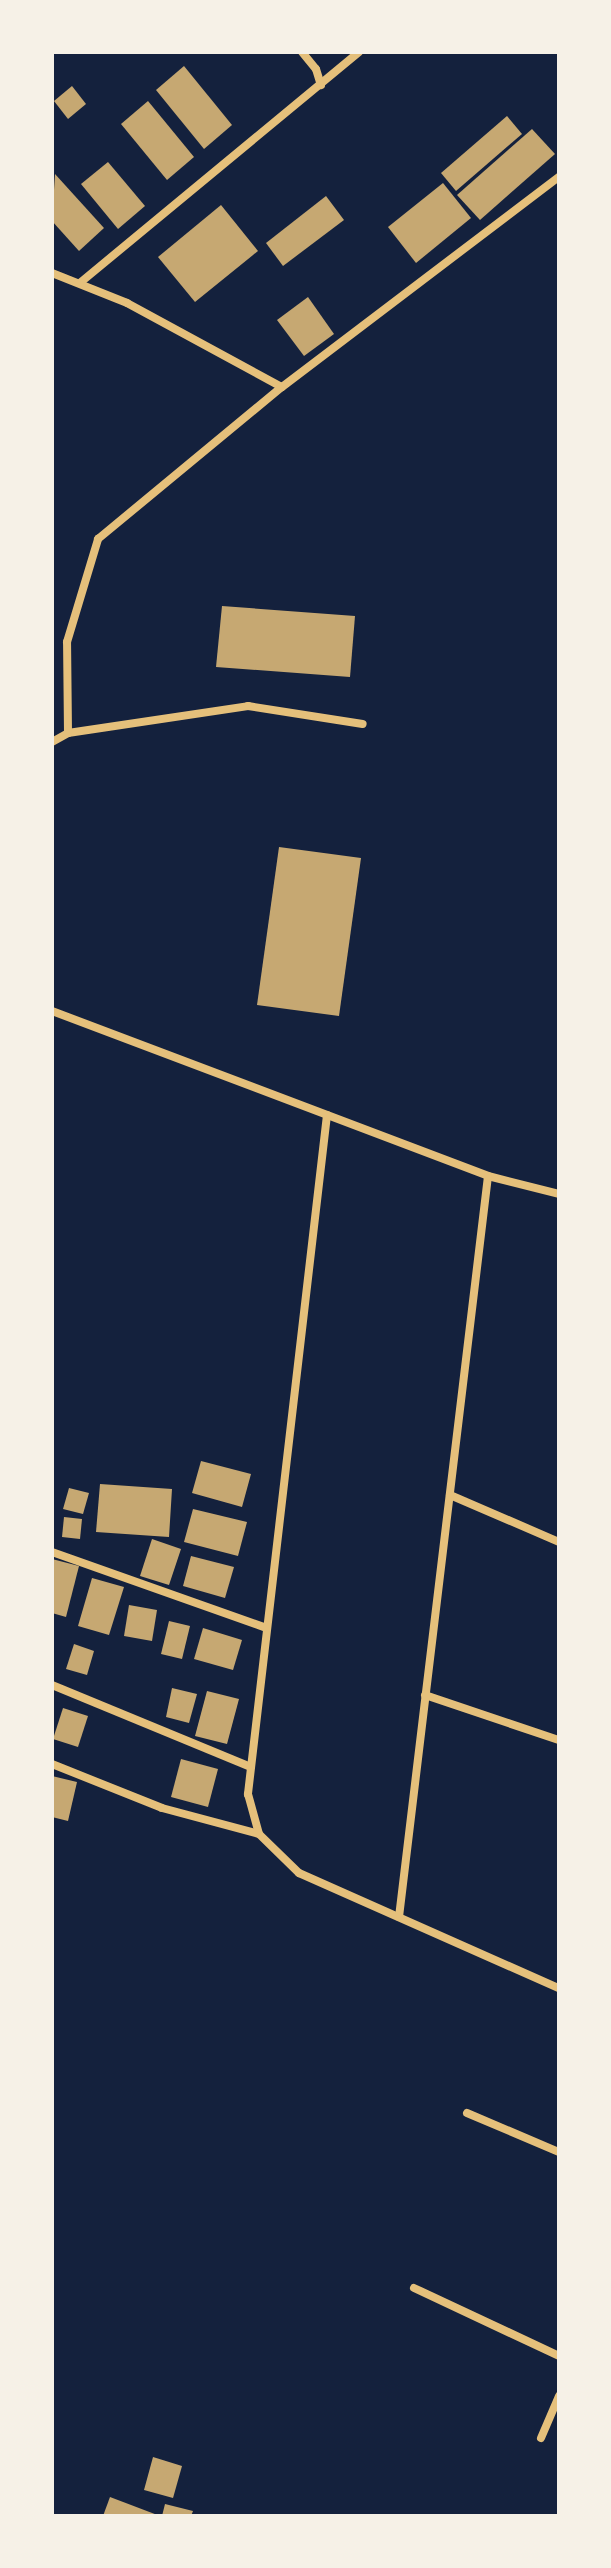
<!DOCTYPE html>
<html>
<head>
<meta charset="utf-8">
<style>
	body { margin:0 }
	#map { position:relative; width:611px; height:2568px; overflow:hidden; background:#14213d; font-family:"Varela Round",sans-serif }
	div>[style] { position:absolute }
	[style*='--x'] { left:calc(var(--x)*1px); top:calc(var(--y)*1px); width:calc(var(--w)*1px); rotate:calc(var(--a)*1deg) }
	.building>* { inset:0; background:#c6a872 }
	.minor>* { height:8px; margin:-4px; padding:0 4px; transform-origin:4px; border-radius:4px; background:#e5c07b }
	span { translate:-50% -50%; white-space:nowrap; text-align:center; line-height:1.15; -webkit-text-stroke:6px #f6f1e7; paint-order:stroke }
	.frame { position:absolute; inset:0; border:54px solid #f6f1e7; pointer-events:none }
</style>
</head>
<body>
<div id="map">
	<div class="building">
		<i style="clip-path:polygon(184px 66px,232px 125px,204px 149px,156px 90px)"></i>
		<i style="clip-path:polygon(72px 86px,86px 104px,68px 119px,54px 101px)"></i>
		<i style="clip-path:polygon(148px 101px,194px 157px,167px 180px,121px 124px)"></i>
		<i style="clip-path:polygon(507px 116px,522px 134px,456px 191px,441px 173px)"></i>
		<i style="clip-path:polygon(532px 129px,555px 154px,480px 220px,457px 195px)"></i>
		<i style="clip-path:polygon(108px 162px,145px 206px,118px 229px,81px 184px)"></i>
		<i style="clip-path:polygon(55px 174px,104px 228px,79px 251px,52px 221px)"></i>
		<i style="clip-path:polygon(443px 183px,471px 218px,416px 263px,388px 227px)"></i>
		<i style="clip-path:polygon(326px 196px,344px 220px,283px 266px,266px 243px)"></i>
		<i style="clip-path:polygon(221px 205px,258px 251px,195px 302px,158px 257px)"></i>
		<i style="clip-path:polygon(308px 297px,334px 334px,304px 356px,277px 320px)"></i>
		<i style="clip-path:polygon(222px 606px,355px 616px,350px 677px,216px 667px)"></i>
		<i style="clip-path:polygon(279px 847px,361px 858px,339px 1016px,257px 1005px)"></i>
		<i style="clip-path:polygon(201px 1461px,251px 1474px,242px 1507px,192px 1493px)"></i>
		<i style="clip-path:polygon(100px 1484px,172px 1489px,169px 1537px,96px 1532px)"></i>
		<i style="clip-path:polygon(69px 1488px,89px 1493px,83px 1514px,63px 1509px)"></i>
		<i style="clip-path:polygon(193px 1509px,247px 1522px,238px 1556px,184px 1542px)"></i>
		<i style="clip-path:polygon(64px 1517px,82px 1519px,80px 1539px,62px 1537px)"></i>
		<i style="clip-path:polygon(152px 1539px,181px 1549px,169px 1585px,140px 1576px)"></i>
		<i style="clip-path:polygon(191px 1556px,234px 1567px,225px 1598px,183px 1586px)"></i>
		<i style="clip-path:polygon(52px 1559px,79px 1566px,66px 1617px,52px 1613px)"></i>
		<i style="clip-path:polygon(92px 1578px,124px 1587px,109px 1635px,78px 1626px)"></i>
		<i style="clip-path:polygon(129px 1605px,157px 1610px,152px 1641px,124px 1636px)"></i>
		<i style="clip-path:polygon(169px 1621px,190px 1626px,182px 1659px,161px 1654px)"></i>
		<i style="clip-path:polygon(203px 1628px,242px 1640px,233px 1670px,194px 1659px)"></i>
		<i style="clip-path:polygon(74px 1644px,94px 1651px,87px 1675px,66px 1669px)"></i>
		<i style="clip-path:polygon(172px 1688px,197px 1694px,189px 1723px,166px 1717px)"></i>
		<i style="clip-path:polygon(207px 1691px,239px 1699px,227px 1744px,195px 1736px)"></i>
		<i style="clip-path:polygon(63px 1708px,88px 1716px,78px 1747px,53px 1739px)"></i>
		<i style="clip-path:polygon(181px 1759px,218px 1769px,208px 1807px,171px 1797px)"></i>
		<i style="clip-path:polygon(52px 1776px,77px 1782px,68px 1821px,52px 1817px)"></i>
		<i style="clip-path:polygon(153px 2457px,182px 2466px,173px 2498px,144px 2490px)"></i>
		<i style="clip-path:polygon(110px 2497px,160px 2516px,103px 2516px)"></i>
		<i style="clip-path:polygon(165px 2504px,193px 2511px,191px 2516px,162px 2516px)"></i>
	</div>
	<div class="minor">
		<i style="--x:302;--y:52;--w:22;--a:51"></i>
		<i style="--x:316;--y:69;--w:17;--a:73"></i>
		<i style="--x:52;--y:273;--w:81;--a:21.8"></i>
		<i style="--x:127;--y:303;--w:176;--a:28.5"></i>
		<i style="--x:81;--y:282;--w:361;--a:-39.6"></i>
		<i style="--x:68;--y:733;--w:182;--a:-8.5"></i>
		<i style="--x:248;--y:706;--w:116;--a:8.9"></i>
		<i style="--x:52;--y:742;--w:18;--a:-29"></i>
		<i style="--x:68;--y:733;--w:91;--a:-90.6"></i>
		<i style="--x:67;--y:642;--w:108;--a:-73.2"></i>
		<i style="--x:98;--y:539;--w:239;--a:-39.6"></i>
		<i style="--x:282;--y:387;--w:348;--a:-37.2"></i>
		<i style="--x:52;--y:1011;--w:466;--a:20.7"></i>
		<i style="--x:488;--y:1176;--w:73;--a:14.2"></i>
		<i style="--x:327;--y:1115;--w:684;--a:96.64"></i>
		<i style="--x:248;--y:1794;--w:41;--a:74.6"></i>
		<i style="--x:259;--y:1834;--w:56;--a:44.3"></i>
		<i style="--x:299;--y:1873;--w:284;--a:23.9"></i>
		<i style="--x:450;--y:1495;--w:119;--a:23.3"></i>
		<i style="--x:52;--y:1552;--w:228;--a:19.5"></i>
		<i style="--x:52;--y:1685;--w:215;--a:22.4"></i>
		<i style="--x:425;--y:1695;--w:141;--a:18.6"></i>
		<i style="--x:52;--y:1764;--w:118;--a:21.8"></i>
		<i style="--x:162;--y:1808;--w:100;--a:15"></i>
		<i style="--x:399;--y:1917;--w:746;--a:-83.15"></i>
		<i style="--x:467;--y:2113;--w:100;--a:23"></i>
		<i style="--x:414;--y:2288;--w:160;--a:25.1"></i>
		<i style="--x:541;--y:2438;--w:46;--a:-66.8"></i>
	</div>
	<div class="frame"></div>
</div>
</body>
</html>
